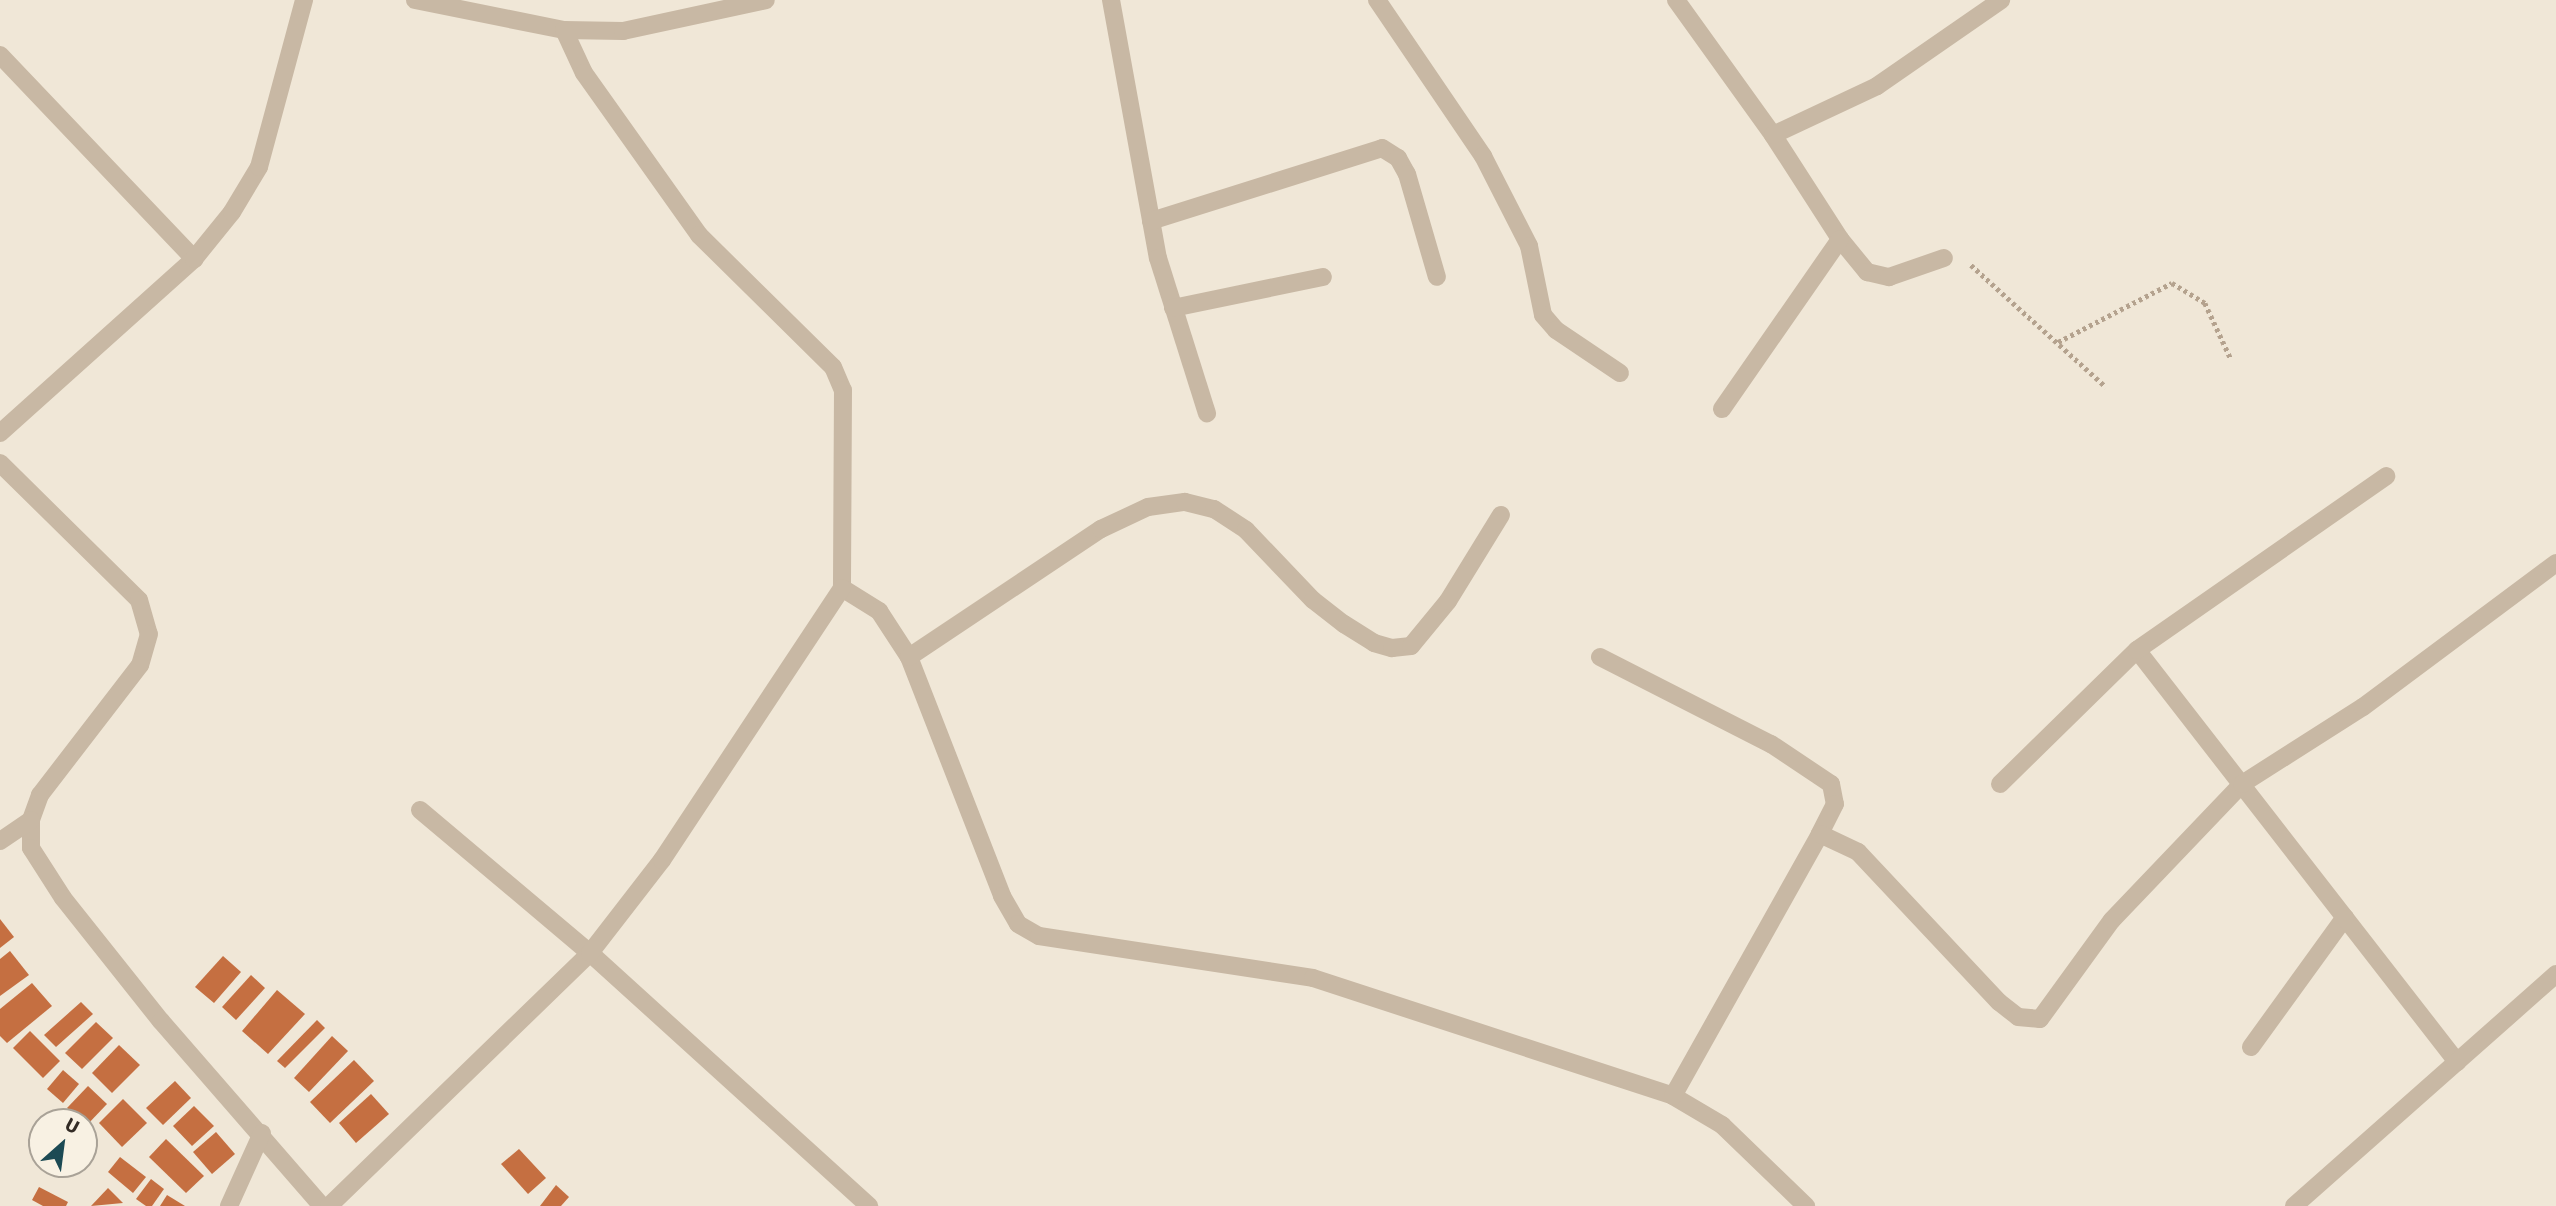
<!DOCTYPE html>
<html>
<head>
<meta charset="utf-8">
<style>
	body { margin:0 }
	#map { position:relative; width:2556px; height:1206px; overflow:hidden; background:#f0e7d7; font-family:Signika,sans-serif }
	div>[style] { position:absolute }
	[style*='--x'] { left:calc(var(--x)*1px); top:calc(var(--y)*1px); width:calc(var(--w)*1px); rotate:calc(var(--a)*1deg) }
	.building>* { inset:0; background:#c56f41 }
	.path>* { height:4.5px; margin-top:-2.25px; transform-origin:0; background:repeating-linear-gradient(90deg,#b4a28e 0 3.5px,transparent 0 7px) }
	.service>* { height:18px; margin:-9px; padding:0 9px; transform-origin:9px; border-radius:9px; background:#c8b8a4 }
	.minor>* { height:18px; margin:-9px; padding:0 9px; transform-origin:9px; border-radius:9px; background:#c8b8a4 }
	span { translate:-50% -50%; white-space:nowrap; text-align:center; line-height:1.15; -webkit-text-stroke:6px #f8f1e3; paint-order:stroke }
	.north { position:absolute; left:28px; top:1108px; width:70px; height:70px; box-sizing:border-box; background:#f8f1e3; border:2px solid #a9a297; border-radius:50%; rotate:28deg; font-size:19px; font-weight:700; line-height:28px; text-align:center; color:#332b25 }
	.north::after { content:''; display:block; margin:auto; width:24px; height:32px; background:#1c4a54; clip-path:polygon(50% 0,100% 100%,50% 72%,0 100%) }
</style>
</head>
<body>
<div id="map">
	<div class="building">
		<i style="clip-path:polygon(0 919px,14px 937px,0 948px)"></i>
		<i style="clip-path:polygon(10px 951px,29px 975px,0 996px,0 959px)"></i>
		<i style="clip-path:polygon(223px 956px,241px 972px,214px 1003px,195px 987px)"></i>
		<i style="clip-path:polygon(251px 975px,265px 988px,236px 1020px,222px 1007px)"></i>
		<i style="clip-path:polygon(32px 983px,52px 1006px,7px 1043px,0 1036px,0 1009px)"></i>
		<i style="clip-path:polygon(277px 990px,305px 1014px,268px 1054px,242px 1031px)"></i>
		<i style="clip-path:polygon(81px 1002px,93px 1014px,56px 1047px,44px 1035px)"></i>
		<i style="clip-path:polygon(317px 1020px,325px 1028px,285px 1068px,277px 1061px)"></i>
		<i style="clip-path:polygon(96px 1022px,113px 1038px,82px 1069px,65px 1053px)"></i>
		<i style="clip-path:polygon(30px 1031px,60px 1061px,43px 1078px,13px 1048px)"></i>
		<i style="clip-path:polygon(332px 1036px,348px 1051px,309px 1092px,294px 1078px)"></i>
		<i style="clip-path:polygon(119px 1045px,140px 1065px,112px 1093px,92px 1073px)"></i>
		<i style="clip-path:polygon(354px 1060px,374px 1081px,330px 1123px,310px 1102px)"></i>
		<i style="clip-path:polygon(63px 1070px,79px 1084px,63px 1103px,47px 1089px)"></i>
		<i style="clip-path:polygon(175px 1081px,191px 1098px,163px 1125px,146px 1108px)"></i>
		<i style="clip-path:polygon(88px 1086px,107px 1104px,86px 1126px,67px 1108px)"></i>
		<i style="clip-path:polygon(371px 1094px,389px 1114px,356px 1143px,339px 1123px)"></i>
		<i style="clip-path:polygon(123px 1099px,147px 1123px,122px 1147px,99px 1123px)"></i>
		<i style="clip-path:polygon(194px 1106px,214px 1126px,192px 1146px,173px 1126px)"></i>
		<i style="clip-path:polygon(216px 1132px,235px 1154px,212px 1174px,193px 1152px)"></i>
		<i style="clip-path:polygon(166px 1139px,204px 1176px,186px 1193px,149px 1157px)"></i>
		<i style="clip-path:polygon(519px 1149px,546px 1178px,528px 1194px,501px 1164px)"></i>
		<i style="clip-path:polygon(120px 1157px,146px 1177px,133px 1193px,108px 1172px)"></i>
		<i style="clip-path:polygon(151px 1179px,164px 1189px,152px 1206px,146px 1206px,136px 1199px)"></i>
		<i style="clip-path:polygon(556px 1185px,569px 1197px,561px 1206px,540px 1206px)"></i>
		<i style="clip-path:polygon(39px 1187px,68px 1202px,66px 1206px,43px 1206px,32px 1200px)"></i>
		<i style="clip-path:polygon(108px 1188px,123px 1203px,91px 1206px)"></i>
		<i style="clip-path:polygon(167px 1195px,185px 1206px,160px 1206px)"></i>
	</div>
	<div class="path">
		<i style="--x:1971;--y:265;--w:182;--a:42.1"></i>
		<i style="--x:2058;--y:342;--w:128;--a:-27.4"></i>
		<i style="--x:2172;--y:283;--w:39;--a:31"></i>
		<i style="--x:2205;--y:303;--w:62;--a:65.1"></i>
	</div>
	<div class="service">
		<i style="--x:2251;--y:1047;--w:160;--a:-54.1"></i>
	</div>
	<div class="minor">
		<i style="--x:415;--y:0;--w:152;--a:11.4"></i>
		<i style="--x:564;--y:30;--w:59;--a:1"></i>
		<i style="--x:623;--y:31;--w:146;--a:-12.2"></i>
		<i style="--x:1111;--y:0;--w:262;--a:79.7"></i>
		<i style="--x:1158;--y:258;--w:163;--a:72.5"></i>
		<i style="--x:1377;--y:0;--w:189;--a:55.8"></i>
		<i style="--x:1483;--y:156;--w:101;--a:62.9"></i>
		<i style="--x:1529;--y:246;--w:70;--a:78.5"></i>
		<i style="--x:1543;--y:315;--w:20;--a:49"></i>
		<i style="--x:1556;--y:330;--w:77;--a:33.9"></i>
		<i style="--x:1676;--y:0;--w:166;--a:54.3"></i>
		<i style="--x:1773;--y:135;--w:124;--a:57.2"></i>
		<i style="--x:1840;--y:239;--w:43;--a:50.7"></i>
		<i style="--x:1867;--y:272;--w:23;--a:13"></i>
		<i style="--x:1889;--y:277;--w:58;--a:-19.1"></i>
		<i style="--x:564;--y:30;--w:47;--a:65.1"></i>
		<i style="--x:584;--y:73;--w:199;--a:54.6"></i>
		<i style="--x:699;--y:235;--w:188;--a:44.6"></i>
		<i style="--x:833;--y:367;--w:25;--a:67"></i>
		<i style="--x:843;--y:390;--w:198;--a:90.3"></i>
		<i style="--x:842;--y:588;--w:44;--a:31.9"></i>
		<i style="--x:879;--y:611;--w:55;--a:56.9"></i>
		<i style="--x:909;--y:657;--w:256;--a:68.7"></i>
		<i style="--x:1002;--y:896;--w:32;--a:60"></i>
		<i style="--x:1018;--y:924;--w:24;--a:30"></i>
		<i style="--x:1039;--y:936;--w:277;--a:8.7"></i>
		<i style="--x:1313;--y:978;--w:379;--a:18.1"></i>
		<i style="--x:1673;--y:1096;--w:57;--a:30.6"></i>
		<i style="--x:1722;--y:1125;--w:117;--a:44"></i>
		<i style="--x:0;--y:55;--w:282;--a:46.4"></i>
		<i style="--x:1773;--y:135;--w:115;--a:-25.2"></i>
		<i style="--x:1877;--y:86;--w:151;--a:-34.7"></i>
		<i style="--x:1151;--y:221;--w:242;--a:-17.5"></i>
		<i style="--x:1382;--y:148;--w:19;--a:32"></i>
		<i style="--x:1398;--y:158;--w:18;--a:61"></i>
		<i style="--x:1407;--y:174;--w:107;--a:73.8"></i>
		<i style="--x:1173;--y:308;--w:153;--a:-11.7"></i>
		<i style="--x:1722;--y:409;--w:207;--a:-55.2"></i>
		<i style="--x:0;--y:433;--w:261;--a:-41.9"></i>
		<i style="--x:194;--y:259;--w:60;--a:-51"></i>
		<i style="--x:232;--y:212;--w:52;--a:-59"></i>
		<i style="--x:259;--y:167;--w:173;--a:-74.9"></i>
		<i style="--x:0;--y:463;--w:195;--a:44.6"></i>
		<i style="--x:139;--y:600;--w:35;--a:74"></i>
		<i style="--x:149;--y:634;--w:32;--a:106"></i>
		<i style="--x:140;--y:665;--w:164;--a:127.6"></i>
		<i style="--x:40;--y:795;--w:27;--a:110"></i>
		<i style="--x:31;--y:820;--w:28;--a:90"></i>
		<i style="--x:31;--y:848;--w:59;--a:57.4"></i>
		<i style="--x:63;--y:898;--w:157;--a:51.5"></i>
		<i style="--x:161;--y:1021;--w:245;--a:49"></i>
		<i style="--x:2137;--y:650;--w:522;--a:52.16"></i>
		<i style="--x:909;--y:657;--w:231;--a:-33.7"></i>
		<i style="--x:1101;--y:529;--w:52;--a:-25.1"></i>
		<i style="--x:1148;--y:507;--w:37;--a:-8"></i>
		<i style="--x:1185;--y:502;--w:30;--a:14"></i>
		<i style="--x:1214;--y:509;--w:38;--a:33"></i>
		<i style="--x:1246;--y:530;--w:97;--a:46.3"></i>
		<i style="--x:1313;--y:600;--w:39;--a:38"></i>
		<i style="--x:1344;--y:624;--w:36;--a:32"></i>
		<i style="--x:1374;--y:643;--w:19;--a:16"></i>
		<i style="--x:1392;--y:648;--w:19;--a:-6"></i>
		<i style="--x:1411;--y:646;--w:58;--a:-50.6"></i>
		<i style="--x:1448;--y:601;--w:101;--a:-58.4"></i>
		<i style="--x:1600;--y:657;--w:192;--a:27"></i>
		<i style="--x:1771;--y:744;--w:72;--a:33.7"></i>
		<i style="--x:1831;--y:784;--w:20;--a:79"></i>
		<i style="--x:1835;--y:804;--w:34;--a:117"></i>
		<i style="--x:2000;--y:784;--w:192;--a:-44.4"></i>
		<i style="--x:2137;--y:650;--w:304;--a:-34.9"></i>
		<i style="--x:420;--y:810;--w:222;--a:40.1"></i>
		<i style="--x:590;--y:953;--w:377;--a:42.2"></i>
		<i style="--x:0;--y:841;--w:37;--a:-34"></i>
		<i style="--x:1673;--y:1096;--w:300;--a:-60.7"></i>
		<i style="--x:1820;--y:834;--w:42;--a:25.3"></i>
		<i style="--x:1858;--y:852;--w:206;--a:46.8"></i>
		<i style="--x:1999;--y:1002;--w:24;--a:38"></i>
		<i style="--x:2018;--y:1017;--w:22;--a:5"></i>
		<i style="--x:2040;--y:1019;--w:122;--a:-54"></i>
		<i style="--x:2112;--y:920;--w:188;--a:-46.3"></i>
		<i style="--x:2242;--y:784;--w:143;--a:-32.5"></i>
		<i style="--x:2363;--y:707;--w:241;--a:-36.7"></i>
		<i style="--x:229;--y:1206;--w:80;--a:-65.7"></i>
		<i style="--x:329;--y:1206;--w:363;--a:-44.1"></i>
		<i style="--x:590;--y:953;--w:118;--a:-52.3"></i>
		<i style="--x:662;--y:860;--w:326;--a:-56.5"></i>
		<i style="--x:2294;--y:1206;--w:350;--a:-41.5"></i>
	</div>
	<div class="north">U</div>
</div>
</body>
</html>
